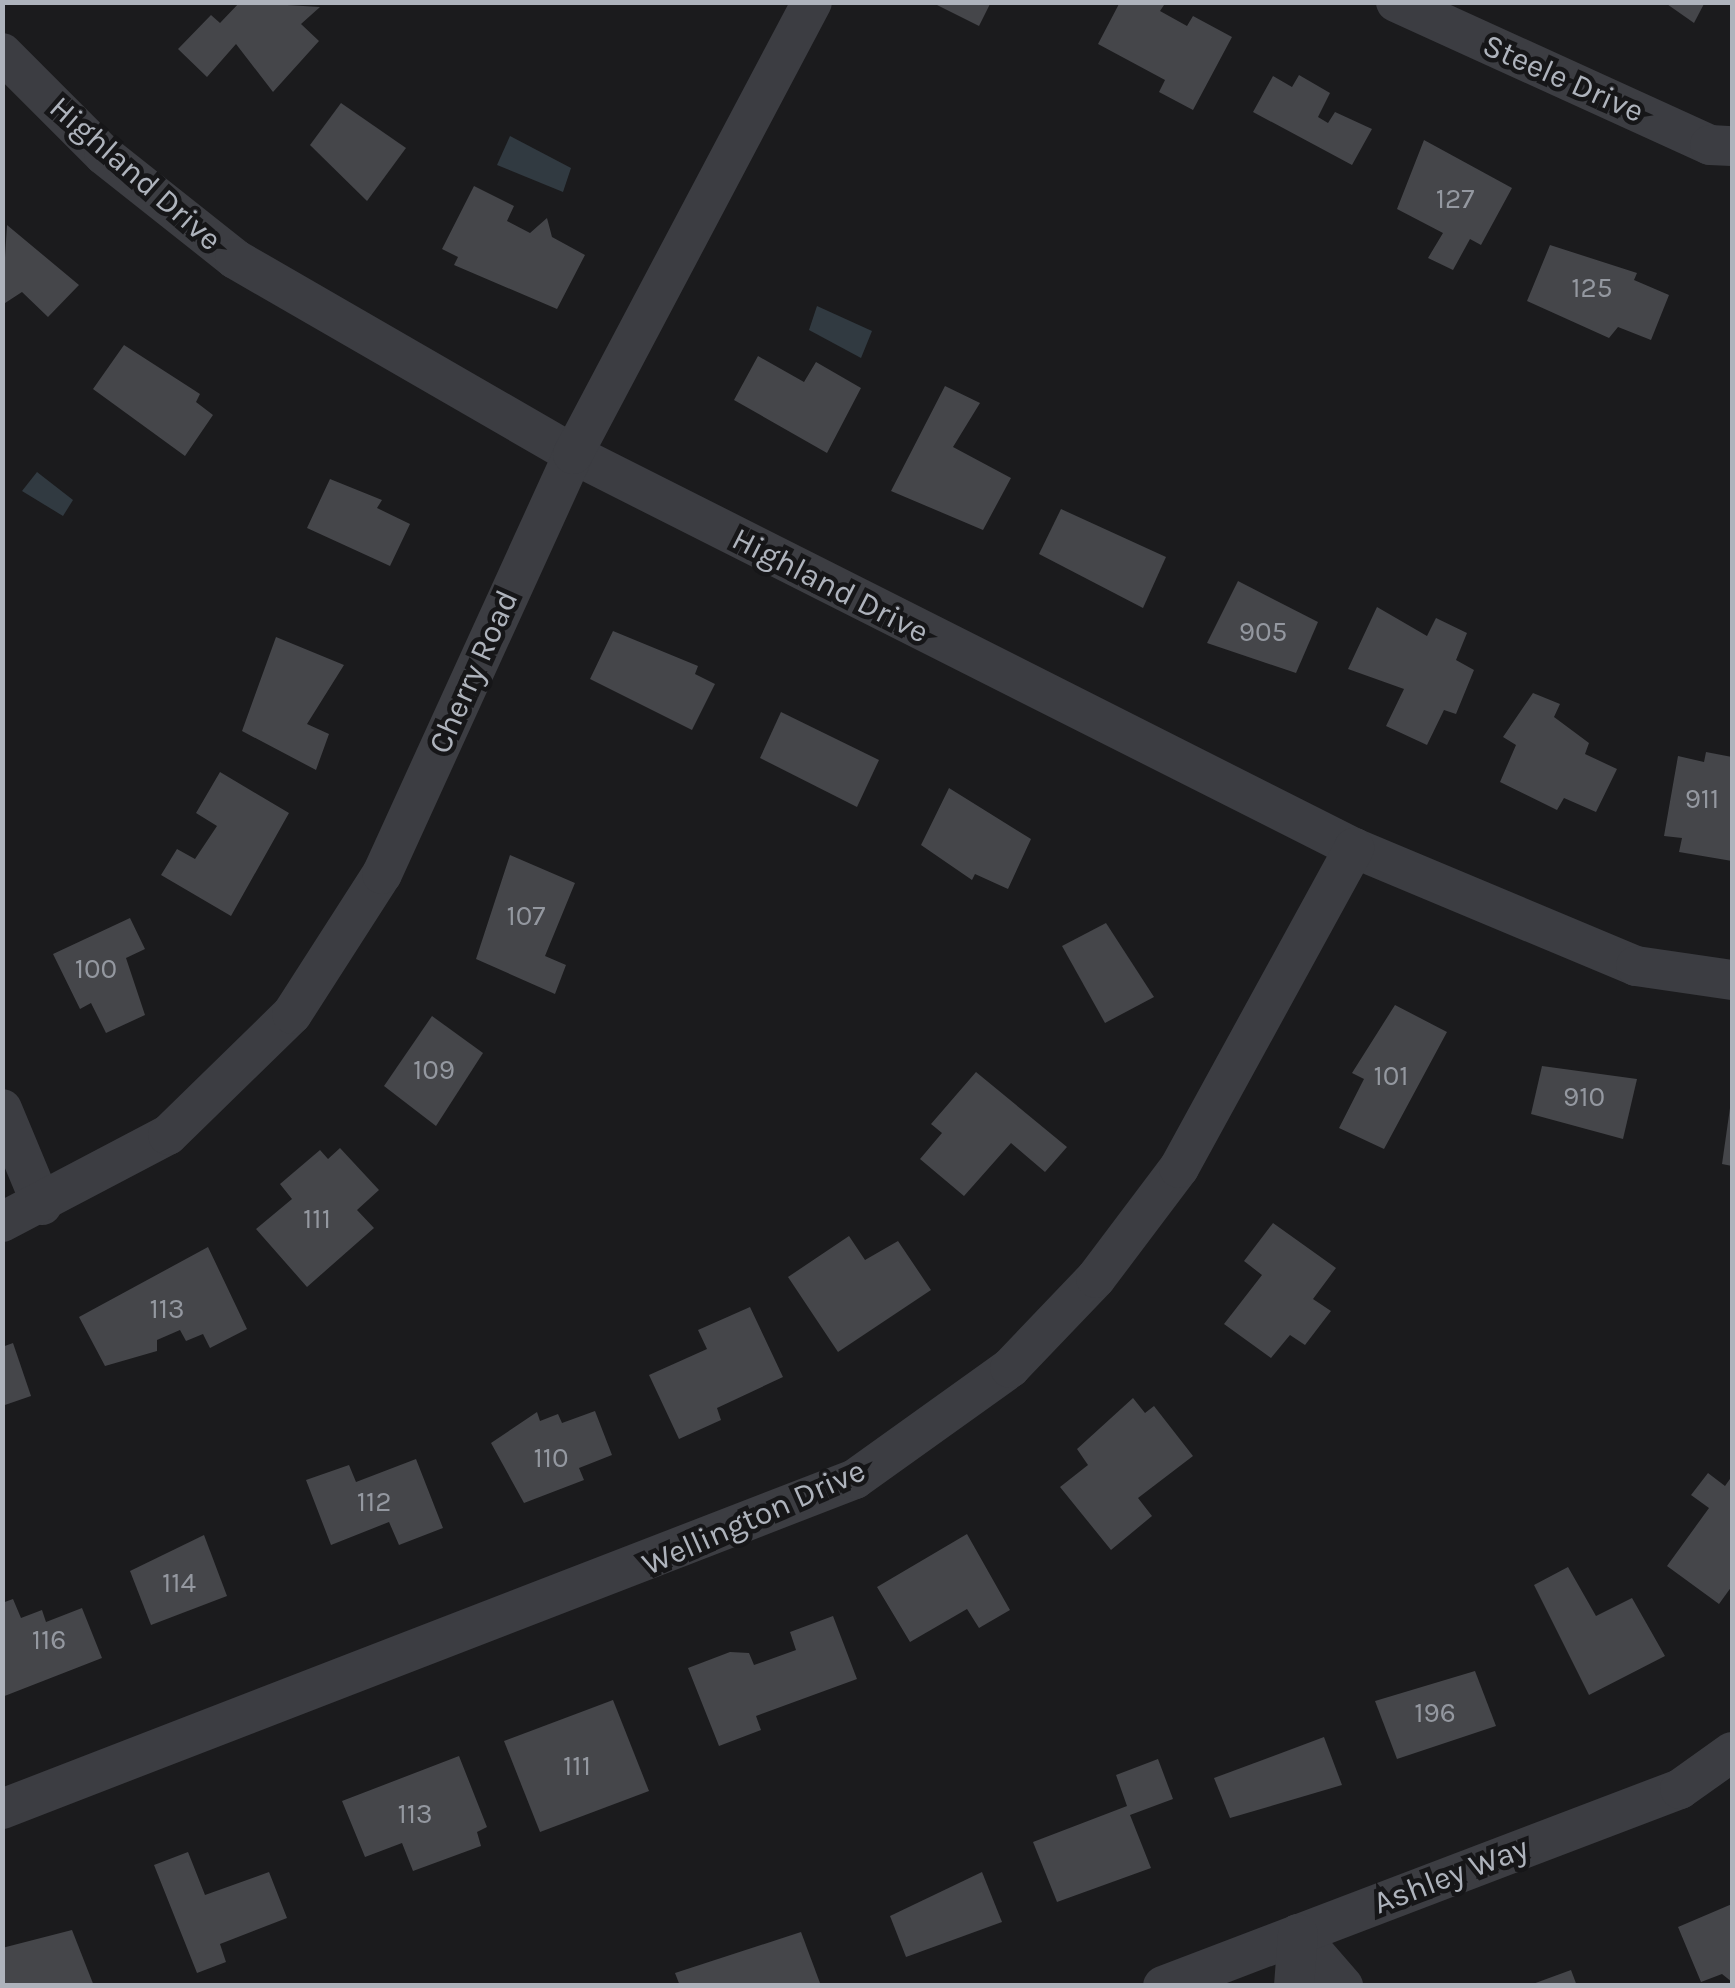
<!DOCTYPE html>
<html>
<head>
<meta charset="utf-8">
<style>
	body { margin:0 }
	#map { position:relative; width:1735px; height:1988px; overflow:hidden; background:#1b1b1d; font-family:Karla,sans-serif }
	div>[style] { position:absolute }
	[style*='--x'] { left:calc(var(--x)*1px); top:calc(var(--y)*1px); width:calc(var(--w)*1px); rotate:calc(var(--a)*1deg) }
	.water>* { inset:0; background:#313a41 }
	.building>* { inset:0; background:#45464a }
	.minor>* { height:40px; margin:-20px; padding:0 20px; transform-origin:20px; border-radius:20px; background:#3c3d42 }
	span { translate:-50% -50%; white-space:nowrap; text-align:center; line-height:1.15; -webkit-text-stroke:9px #161618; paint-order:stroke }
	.number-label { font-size:28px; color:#9498a0 }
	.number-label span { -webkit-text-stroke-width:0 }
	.street-label { font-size:32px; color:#aeb3bc }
	.frame { position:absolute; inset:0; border:5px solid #aeb3bc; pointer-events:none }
</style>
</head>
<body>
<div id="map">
	<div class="water">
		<i style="clip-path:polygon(510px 136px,571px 168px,563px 192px,497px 165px)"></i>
		<i style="clip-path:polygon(817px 306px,872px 331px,861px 358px,809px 330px)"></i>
		<i style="clip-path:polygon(37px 472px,73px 500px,63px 516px,22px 491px)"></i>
	</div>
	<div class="building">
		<i style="clip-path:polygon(240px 2px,320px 7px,301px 24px,319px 41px,273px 92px,236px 44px,207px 77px,178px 49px,211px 15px,220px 23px)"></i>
		<i style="clip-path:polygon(931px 2px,991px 2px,979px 26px)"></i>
		<i style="clip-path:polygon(1120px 2px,1166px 2px,1160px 11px,1187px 26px,1193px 16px,1232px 37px,1193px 110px,1159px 92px,1165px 80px,1098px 44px)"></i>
		<i style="clip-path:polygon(1664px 2px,1705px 2px,1694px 23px)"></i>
		<i style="clip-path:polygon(1299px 75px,1330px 93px,1318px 117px,1328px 123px,1335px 112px,1372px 129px,1352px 165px,1253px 112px,1273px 76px,1292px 87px)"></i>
		<i style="clip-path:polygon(341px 103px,406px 148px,367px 201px,310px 145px)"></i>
		<i style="clip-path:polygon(1424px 140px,1512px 188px,1481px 245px,1470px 239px,1453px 270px,1428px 258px,1443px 233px,1397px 209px)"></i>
		<i style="clip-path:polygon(474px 186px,514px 206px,507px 221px,530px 233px,547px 218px,552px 237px,585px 255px,557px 309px,454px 265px,458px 257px,442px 249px)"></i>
		<i style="clip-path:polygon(7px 225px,79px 285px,48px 317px,22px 292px,2px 305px)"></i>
		<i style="clip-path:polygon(1550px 245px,1637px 273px,1634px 280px,1669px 295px,1651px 340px,1618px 327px,1609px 338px,1527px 301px)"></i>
		<i style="clip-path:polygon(124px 345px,200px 394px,196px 402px,213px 415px,185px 456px,93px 389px)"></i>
		<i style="clip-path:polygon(758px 356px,804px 382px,816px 362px,861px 388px,827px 453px,734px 400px)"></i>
		<i style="clip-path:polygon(945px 386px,980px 403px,953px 447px,1011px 478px,983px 530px,891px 491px)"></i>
		<i style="clip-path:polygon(330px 479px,382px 500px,377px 508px,410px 524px,390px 566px,307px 528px)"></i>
		<i style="clip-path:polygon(1061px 509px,1166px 557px,1143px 608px,1039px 554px)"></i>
		<i style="clip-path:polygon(1238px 581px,1318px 622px,1296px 673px,1207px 643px)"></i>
		<i style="clip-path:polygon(1377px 607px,1427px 636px,1436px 618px,1467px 633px,1456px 660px,1474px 670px,1456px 714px,1444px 710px,1427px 745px,1386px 726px,1404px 689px,1348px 669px)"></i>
		<i style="clip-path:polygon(613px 631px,698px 666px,695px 674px,715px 684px,692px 730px,590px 679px)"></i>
		<i style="clip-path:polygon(276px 637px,344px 665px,307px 724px,329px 734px,316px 770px,242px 731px)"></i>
		<i style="clip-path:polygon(1533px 693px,1560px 704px,1554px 717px,1589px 743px,1585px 754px,1617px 769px,1596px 812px,1564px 798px,1557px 810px,1500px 782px,1516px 745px,1503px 737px)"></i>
		<i style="clip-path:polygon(781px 712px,879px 760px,857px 807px,760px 758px)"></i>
		<i style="clip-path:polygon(1706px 752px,1732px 757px,1732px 861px,1679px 852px,1682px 838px,1664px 836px,1678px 756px,1704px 762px)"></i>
		<i style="clip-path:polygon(220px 772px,289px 813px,231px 916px,161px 875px,177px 849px,195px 859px,217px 826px,196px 813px)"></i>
		<i style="clip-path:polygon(949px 788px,1031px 839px,1008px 889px,975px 874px,972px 880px,921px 845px)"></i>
		<i style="clip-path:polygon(510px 855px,575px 883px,545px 956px,566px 965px,555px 994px,476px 959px)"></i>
		<i style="clip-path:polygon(130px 918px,145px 949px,126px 958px,145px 1015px,106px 1033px,91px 1003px,80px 1009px,53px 954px)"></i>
		<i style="clip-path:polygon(1106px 923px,1154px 997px,1105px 1023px,1062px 946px)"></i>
		<i style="clip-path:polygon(1395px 1005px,1447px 1032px,1384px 1149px,1339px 1128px,1364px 1079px,1352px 1073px)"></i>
		<i style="clip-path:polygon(432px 1016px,483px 1053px,436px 1126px,384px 1086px)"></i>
		<i style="clip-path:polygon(1542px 1066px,1637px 1079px,1623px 1139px,1531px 1114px)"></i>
		<i style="clip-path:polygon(976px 1072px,1067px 1147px,1045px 1172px,1011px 1143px,964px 1196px,920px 1159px,942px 1133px,931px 1124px)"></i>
		<i style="clip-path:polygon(1730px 1108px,1732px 1108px,1732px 1166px,1722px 1164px)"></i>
		<i style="clip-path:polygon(340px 1148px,379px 1190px,357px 1210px,374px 1228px,307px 1287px,256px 1229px,292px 1199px,280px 1184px,320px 1150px,328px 1159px)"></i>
		<i style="clip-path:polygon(1273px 1223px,1336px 1268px,1313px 1299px,1331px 1311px,1305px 1345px,1290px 1335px,1271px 1358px,1224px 1324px,1262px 1275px,1244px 1261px)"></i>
		<i style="clip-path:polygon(849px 1236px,865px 1260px,898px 1241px,931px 1290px,838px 1352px,788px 1277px)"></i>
		<i style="clip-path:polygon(208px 1247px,247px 1329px,210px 1348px,203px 1334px,186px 1341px,180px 1330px,157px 1340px,157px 1351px,105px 1366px,79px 1317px)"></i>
		<i style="clip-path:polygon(750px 1307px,783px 1377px,717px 1408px,721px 1420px,679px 1439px,649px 1375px,707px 1349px,698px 1330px)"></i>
		<i style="clip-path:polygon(13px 1343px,31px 1396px,2px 1406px,2px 1347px)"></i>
		<i style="clip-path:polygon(1133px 1398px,1145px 1413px,1154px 1406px,1193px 1456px,1138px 1498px,1152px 1516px,1111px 1550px,1060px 1487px,1088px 1465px,1077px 1449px)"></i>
		<i style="clip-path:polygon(595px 1411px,612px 1455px,579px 1468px,584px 1480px,524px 1503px,491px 1443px,537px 1412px,540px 1421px,558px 1414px,562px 1423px)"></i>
		<i style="clip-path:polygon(416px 1459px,443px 1528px,399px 1545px,389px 1522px,331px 1545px,306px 1480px,349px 1465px,356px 1482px)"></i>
		<i style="clip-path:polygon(1708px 1473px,1725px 1486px,1732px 1476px,1732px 1586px,1719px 1604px,1667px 1566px,1709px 1508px,1691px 1495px)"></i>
		<i style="clip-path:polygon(967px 1534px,1010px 1610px,979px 1628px,967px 1609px,910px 1642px,877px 1587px)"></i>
		<i style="clip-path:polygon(204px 1535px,227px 1596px,151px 1625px,130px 1571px)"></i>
		<i style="clip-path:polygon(1568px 1567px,1596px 1616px,1632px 1598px,1665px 1656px,1589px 1695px,1534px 1585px)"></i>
		<i style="clip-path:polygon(13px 1599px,21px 1618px,42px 1610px,46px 1622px,82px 1608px,102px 1658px,2px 1697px,2px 1603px)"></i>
		<i style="clip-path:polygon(833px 1616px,857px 1679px,756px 1716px,761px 1730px,719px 1746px,688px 1668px,730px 1652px,749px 1653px,754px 1665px,796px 1650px,790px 1632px)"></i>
		<i style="clip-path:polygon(1475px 1671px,1496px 1726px,1397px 1759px,1375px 1701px)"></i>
		<i style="clip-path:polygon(613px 1700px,649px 1791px,540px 1832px,504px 1741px)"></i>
		<i style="clip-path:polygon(1324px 1737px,1342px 1785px,1230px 1818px,1214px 1778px)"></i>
		<i style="clip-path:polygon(459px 1756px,487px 1827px,477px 1832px,481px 1846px,413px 1871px,402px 1843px,365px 1857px,342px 1801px)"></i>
		<i style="clip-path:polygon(1158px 1759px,1173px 1799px,1130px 1815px,1151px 1868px,1057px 1902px,1033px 1842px,1127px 1806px,1116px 1775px)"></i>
		<i style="clip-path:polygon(188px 1852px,205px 1895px,269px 1872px,287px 1918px,220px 1944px,226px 1962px,197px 1973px,154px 1865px)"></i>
		<i style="clip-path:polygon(982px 1872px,1002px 1922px,906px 1957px,890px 1916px)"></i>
		<i style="clip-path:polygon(1732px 1904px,1732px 1982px,1722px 1974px,1701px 1982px,1678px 1927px)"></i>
		<i style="clip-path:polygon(72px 1930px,94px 1986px,2px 1986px,2px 1948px)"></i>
		<i style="clip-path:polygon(801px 1932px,820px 1983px,813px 1986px,680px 1986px,675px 1973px)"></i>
		<i style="clip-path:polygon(1571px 1970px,1577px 1986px,1530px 1986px,1530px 1985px)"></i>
	</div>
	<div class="minor">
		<i style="--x:1396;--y:2;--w:345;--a:24.5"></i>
		<i style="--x:1710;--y:145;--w:22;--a:3"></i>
		<i style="--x:2;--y:53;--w:144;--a:45"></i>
		<i style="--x:104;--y:155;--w:167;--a:38.4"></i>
		<i style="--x:235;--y:259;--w:390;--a:30"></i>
		<i style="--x:573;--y:454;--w:875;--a:26.77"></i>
		<i style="--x:1354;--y:848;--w:306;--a:22.7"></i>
		<i style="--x:1636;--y:966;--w:97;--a:8.3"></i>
		<i style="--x:2;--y:1109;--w:104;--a:67.4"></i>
		<i style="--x:2;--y:1222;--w:187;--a:-27.7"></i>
		<i style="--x:168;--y:1135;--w:173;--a:-44.3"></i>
		<i style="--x:292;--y:1014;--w:166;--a:-57.3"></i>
		<i style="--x:382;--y:874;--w:461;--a:-65.5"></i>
		<i style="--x:573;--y:454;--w:511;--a:-62.13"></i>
		<i style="--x:2;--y:1809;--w:915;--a:-21.15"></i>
		<i style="--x:855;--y:1479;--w:191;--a:-35.6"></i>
		<i style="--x:1010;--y:1368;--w:124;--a:-46.3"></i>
		<i style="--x:1096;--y:1278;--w:138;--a:-53"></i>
		<i style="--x:1179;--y:1168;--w:365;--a:-61.3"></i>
		<i style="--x:1298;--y:1934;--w:69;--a:49.1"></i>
		<i style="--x:1163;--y:1986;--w:553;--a:-20.86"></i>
		<i style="--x:1680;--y:1789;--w:64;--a:-35.4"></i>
		<i style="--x:1294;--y:1986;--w:52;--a:-85.6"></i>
	</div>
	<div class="number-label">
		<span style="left:1455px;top:199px">127</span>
		<span style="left:1592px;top:288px">125</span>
		<span style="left:1263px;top:632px">905</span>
		<span style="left:1702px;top:799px">911</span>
		<span style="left:526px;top:916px">107</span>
		<span style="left:96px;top:969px">100</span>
		<span style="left:434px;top:1070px">109</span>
		<span style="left:1391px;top:1076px">101</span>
		<span style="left:1584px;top:1097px">910</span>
		<span style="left:317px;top:1219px">111</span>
		<span style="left:167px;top:1309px">113</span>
		<span style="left:551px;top:1458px">110</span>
		<span style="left:374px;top:1502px">112</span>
		<span style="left:179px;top:1583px">114</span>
		<span style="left:49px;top:1640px">116</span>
		<span style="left:1435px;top:1713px">196</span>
		<span style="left:577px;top:1766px">111</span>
		<span style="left:415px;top:1814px">113</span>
	</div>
	<div class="street-label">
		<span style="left:1563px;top:79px;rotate:24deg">Steele Drive</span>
		<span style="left:135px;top:174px;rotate:41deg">Highland Drive</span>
		<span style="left:830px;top:586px;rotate:27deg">Highland Drive</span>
		<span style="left:474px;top:672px;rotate:-66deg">Cherry Road</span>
		<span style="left:754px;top:1518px;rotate:-24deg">Wellington Drive</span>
		<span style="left:1451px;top:1876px;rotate:-21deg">Ashley Way</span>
	</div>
	<div class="frame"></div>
</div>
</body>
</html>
